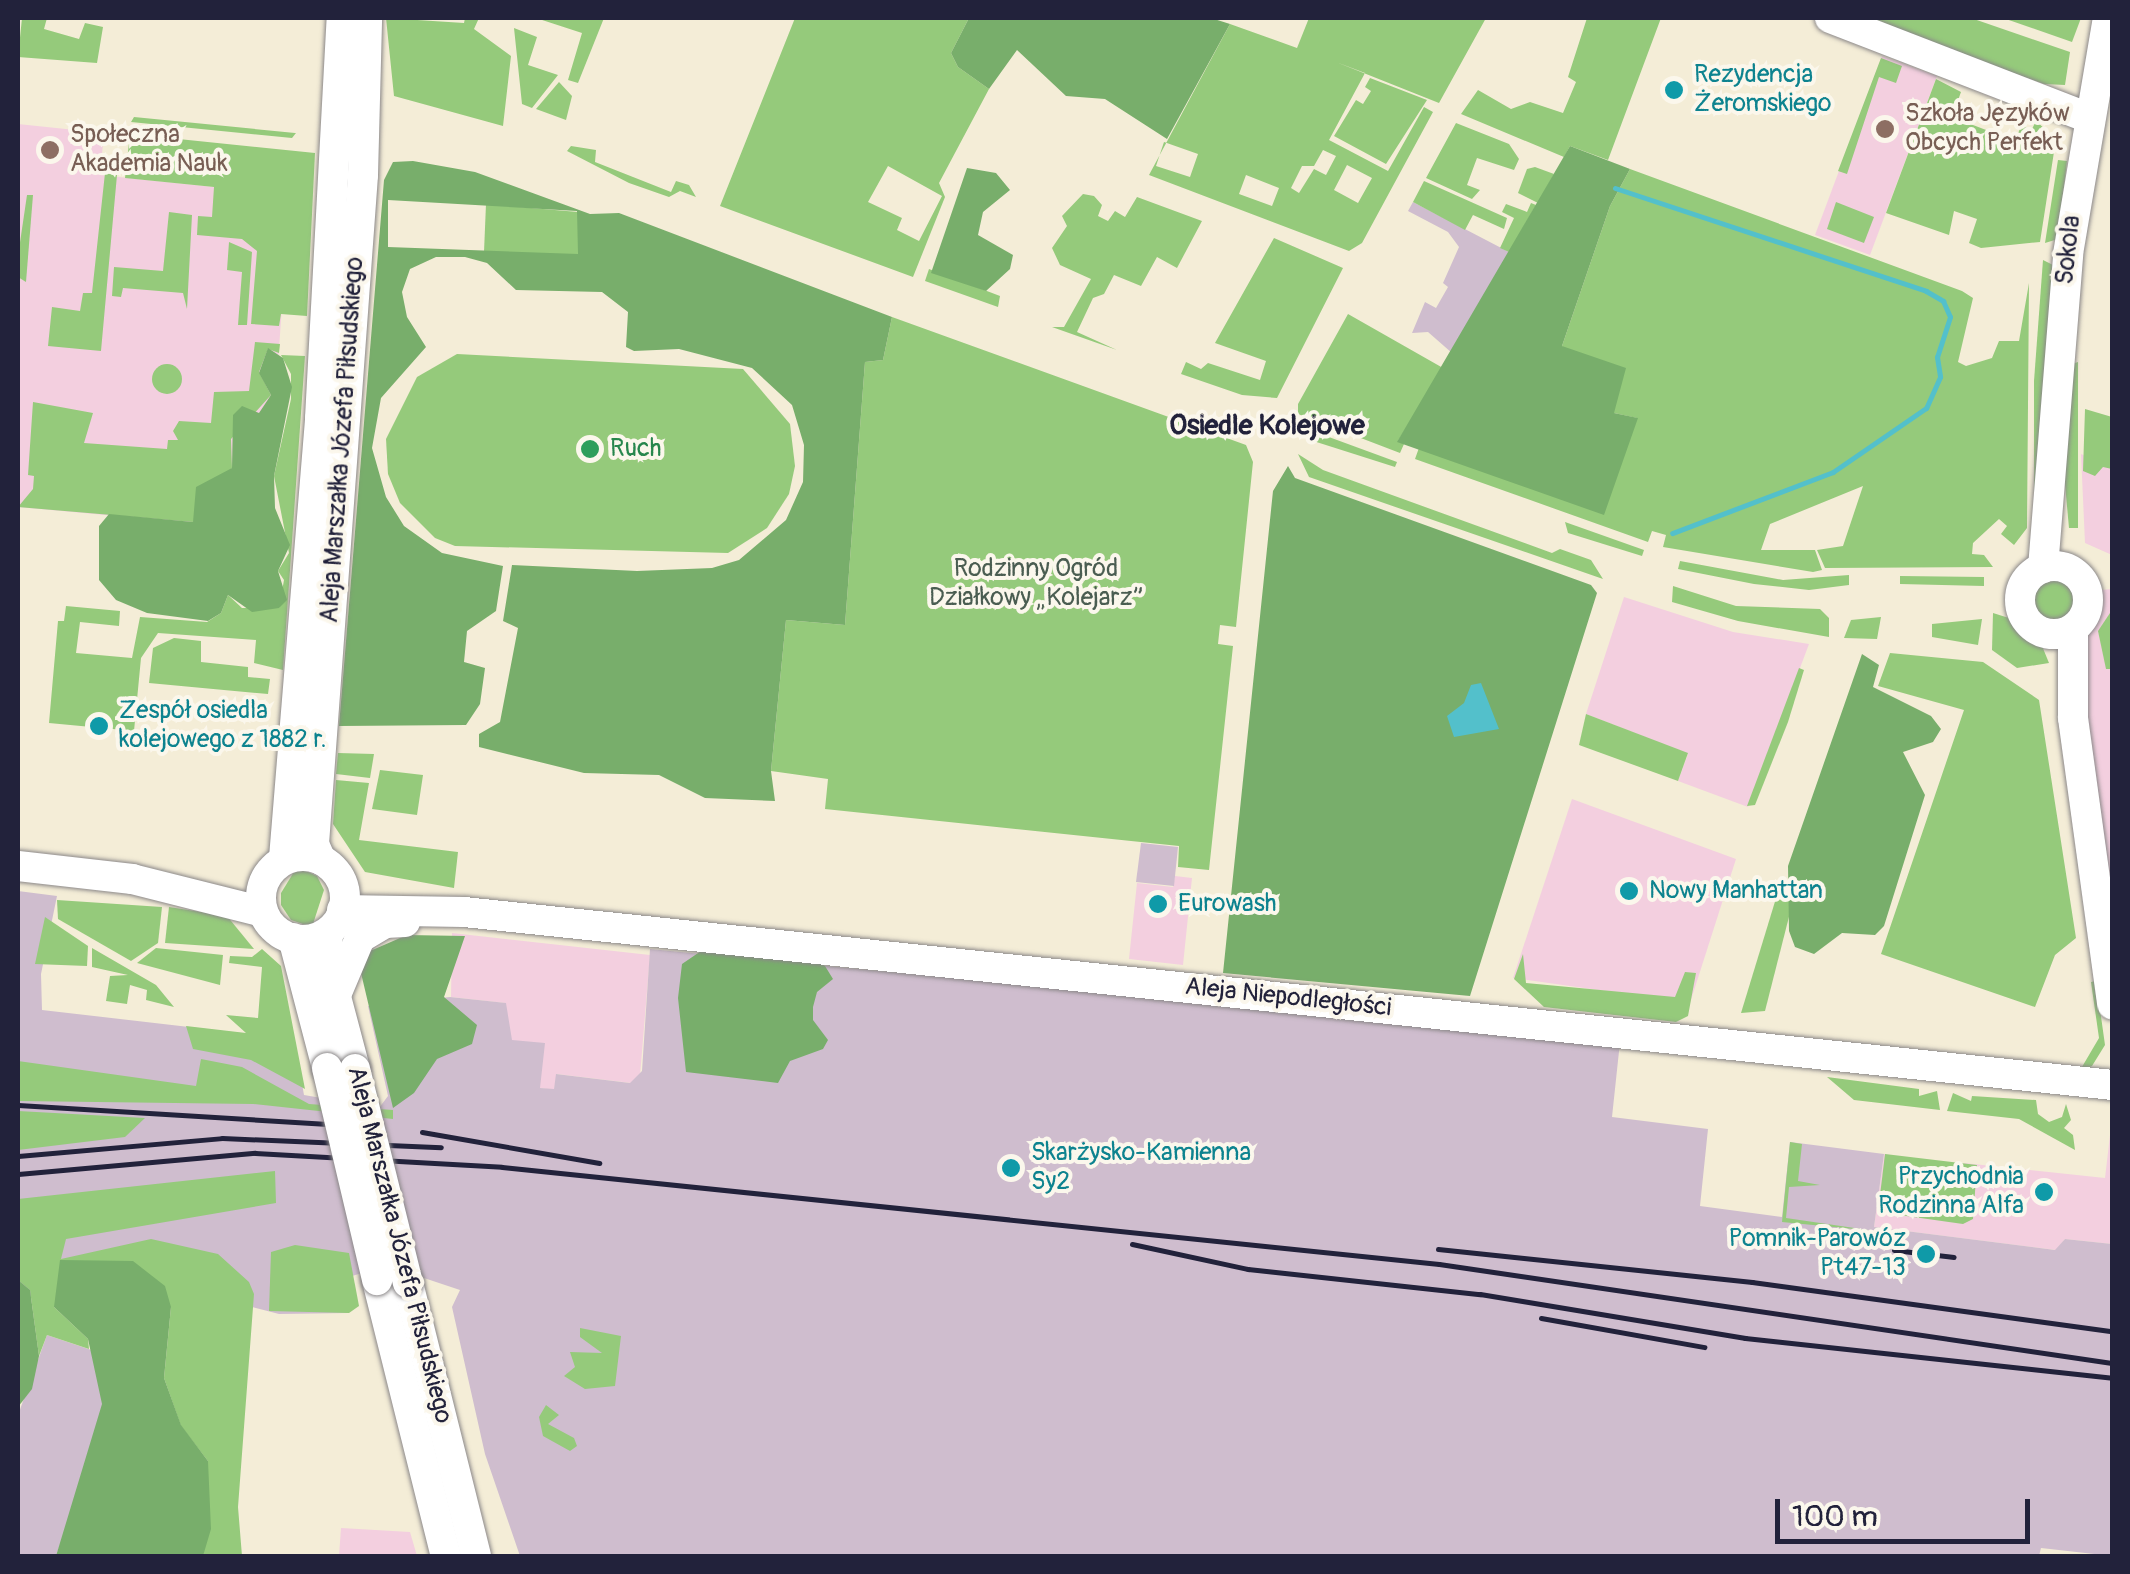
<!DOCTYPE html>
<html>
<head>
<meta charset="utf-8">
<style>
	body { margin:0 }
	#map { position:relative; width:2130px; height:1574px; overflow:hidden; background:#f4edd7; font-family:Pangolin,sans-serif }
	div>[style] { position:absolute }
	[style*='--x'] { left:calc(var(--x)*1px); top:calc(var(--y)*1px); width:calc(var(--w)*1px); rotate:calc(var(--a)*1deg) }
	.built>* { inset:0; background:#f3cfdf }
	.industrial>* { inset:0; background:#cfbdce }
	.green>* { inset:0; background:#95ca7b }
	.round { border-radius:50% }
	.forest>* { inset:0; background:#78ae6b }
	.water>* { inset:0; background:#53c0cb }
	.stream>* { height:5px; margin:-2.5px; padding:0 2.5px; transform-origin:2.5px; border-radius:2.5px; background:#53c0cb }
	.roads { filter:drop-shadow(0 0 2px #8b8889) drop-shadow(0 0 2px #8b8889) }
	.secondary>* { height:30px; margin:-15px; padding:0 15px; transform-origin:15px; border-radius:15px; background:#fff }
	.secondary>.ring { margin:-15px; padding:0; box-sizing:content-box; background:none; border:30px solid #fff; border-radius:50% }
	.rail>* { height:5px; margin:-2.5px; padding:0 2.5px; transform-origin:2.5px; border-radius:2.5px; background:#22223b }
	.bridges { filter:drop-shadow(0 0 2px #8b8889) drop-shadow(0 0 2px #8b8889) }
	.secondary-bridge>* { height:30px; margin:-15px; padding:0 15px; transform-origin:15px; border-radius:15px; background:#fff }
	.dots>* { width:28px; height:28px; translate:-50% -50%; box-sizing:border-box; border:5px solid #fbf7ec; border-radius:50% }
	span { translate:-50% -50%; white-space:nowrap; text-align:center; line-height:1.15; -webkit-text-stroke:8px #fbf7ec; paint-order:stroke }
	.culture-label { font-size:25px; color:#0d838f }
	.left { translate:0 -50%; text-align:left }
	.right { translate:-100% -50%; text-align:right }
	.education-label { font-size:25px; color:#785e54 }
	.street-label { font-size:25px; color:#22223b }
	.leisure-label { font-size:25px; color:#27864d }
	.park-label { font-size:25px; color:#4a5d51 }
	.neighbourhood-label { font-size:28px; color:#22223b; font-weight:700 }
	.frame { position:absolute; inset:0; border:20px solid #22223b; pointer-events:none }
	.scale { position:absolute; left:1775px; top:1499px; width:255px; height:45px; box-sizing:border-box; border:5px solid #22223b; border-top:0; padding-left:12px; font-size:30px; line-height:35px; white-space:nowrap; color:#22223b; -webkit-text-stroke:8px #fbf7ec; paint-order:stroke }
</style>
</head>
<body>
<div id="map">
	<div class="built">
		<i style="clip-path:polygon(1882px 56px,1937px 76px,1870px 255px,1815px 235px)"></i>
		<i style="clip-path:polygon(18px 124px,104px 133px,100px 175px,290px 195px,266px 530px,18px 507px)"></i>
		<i style="clip-path:polygon(2081px 454px,2112px 467px,2112px 555px,2085px 543px)"></i>
		<i style="clip-path:polygon(2112px 589px,2112px 919px,2076px 639px,2094px 621px,2101px 590px)"></i>
		<i style="clip-path:polygon(1624px 597px,1733px 632px,1809px 644px,1748px 807px,1678px 781px,1688px 754px,1586px 714px)"></i>
		<i style="clip-path:polygon(1572px 799px,1736px 859px,1690px 1003px,1513px 978px)"></i>
		<i style="clip-path:polygon(1175px 876px,1192px 878px,1183px 965px,1129px 959px,1137px 883px,1173px 887px)"></i>
		<i style="clip-path:polygon(452px 933px,650px 955px,640px 1076px,631px 1083px,557px 1074px,554px 1090px,540px 1088px,511px 1040px,505px 1003px,451px 997px)"></i>
		<i style="clip-path:polygon(2112px 1118px,2112px 1244px,2065px 1239px,2056px 1250px,1874px 1227px,1884px 1154px,1963px 1168px,1964px 1163px,2105px 1178px)"></i>
		<i style="clip-path:polygon(341px 1528px,410px 1532px,417px 1556px,339px 1556px)"></i>
	</div>
	<div class="industrial">
		<i style="clip-path:polygon(1413px 202px,1509px 252px,1452px 353px,1428px 332px,1412px 333px,1425px 302px,1436px 308px,1448px 287px,1443px 283px,1459px 247px,1448px 232px,1408px 211px)"></i>
		<i style="clip-path:polygon(1141px 843px,1178px 847px,1174px 886px,1136px 882px)"></i>
		<i style="clip-path:polygon(18px 891px,57px 896px,41px 974px,42px 1010px,294px 1039px,304px 1095px,379px 1108px,388px 1096px,368px 1006px,450px 997px,506px 1003px,512px 1040px,545px 1043px,540px 1088px,554px 1089px,556px 1074px,630px 1083px,642px 1071px,650px 949px,1620px 1042px,1612px 1117px,1708px 1129px,1700px 1206px,1782px 1217px,1790px 1142px,1884px 1154px,1874px 1227px,2055px 1250px,2065px 1239px,2112px 1244px,2112px 1556px,2041px 1548px,2039px 1556px,520px 1556px,485px 1454px,452px 1307px,460px 1290px,421px 1277px,362px 1273px,352px 1276px,349px 1313px,279px 1314px,154px 1282px,18px 1300px)"></i>
		<i style="clip-path:polygon(47px 1335px,124px 1361px,56px 1556px,18px 1556px,18px 1415px)"></i>
	</div>
	<div class="green">
		<i style="clip-path:polygon(22px 18px,47px 18px,44px 29px,79px 39px,85px 23px,103px 27px,97px 63px,18px 57px)"></i>
		<i style="clip-path:polygon(386px 18px,464px 23px,465px 18px,479px 18px,474px 29px,511px 56px,503px 126px,394px 96px)"></i>
		<i style="clip-path:polygon(536px 18px,604px 18px,578px 83px,568px 80px,582px 33px)"></i>
		<i style="clip-path:polygon(evenodd,795px 18px,969px 18px,951px 53px,958px 67px,989px 89px,939px 183px,945px 197px,913px 277px,720px 206px,795px 18px,888px 166px,942px 196px,919px 241px,897px 230px,902px 218px,868px 202px,888px 166px)"></i>
		<i style="clip-path:polygon(evenodd,1309px 18px,1486px 18px,1439px 103px,1336px 62px,1365px 73px,1329px 140px,1388px 171px,1424px 107px,1433px 112px,1362px 243px,1349px 251px,1149px 175px,1230px 24px,1297px 48px,1309px 18px,1164px 142px,1198px 154px,1190px 177px,1156px 166px,1164px 142px,1309px 18px,1323px 150px,1336px 156px,1326px 175px,1314px 169px,1299px 193px,1291px 188px,1302px 166px,1314px 166px,1323px 150px,1309px 18px,1347px 165px,1372px 178px,1358px 203px,1334px 190px,1347px 165px,1309px 18px,1246px 175px,1279px 188px,1272px 206px,1239px 194px,1246px 175px)"></i>
		<i style="clip-path:polygon(1587px 18px,1661px 18px,1608px 160px,1570px 146px,1564px 157px,1461px 114px,1478px 90px,1511px 109px,1530px 102px,1563px 113px,1576px 82px,1568px 77px)"></i>
		<i style="clip-path:polygon(1859px 18px,1971px 18px,2070px 52px,2065px 85px,2044px 84px)"></i>
		<i style="clip-path:polygon(2003px 18px,2081px 18px,2072px 42px)"></i>
		<i style="clip-path:polygon(514px 28px,537px 37px,528px 65px,558px 75px,532px 108px,522px 104px)"></i>
		<i style="clip-path:polygon(1881px 58px,1902px 66px,1896px 83px,1879px 77px,1847px 174px,1838px 171px)"></i>
		<i style="clip-path:polygon(1370px 78px,1427px 100px,1386px 164px,1334px 136px,1356px 100px,1363px 104px,1371px 91px,1365px 87px)"></i>
		<i style="clip-path:polygon(1936px 79px,1961px 92px,1952px 117px,2015px 141px,2021px 126px,2032px 129px,2036px 121px,2056px 139px,2040px 242px,1981px 248px,1969px 243px,1977px 219px,1954px 211px,1949px 235px,1886px 213px)"></i>
		<i style="clip-path:polygon(559px 82px,572px 96px,566px 120px,536px 109px)"></i>
		<i style="clip-path:polygon(134px 117px,295px 133px,296px 133px,292px 138px,131px 122px)"></i>
		<i style="clip-path:polygon(1456px 123px,1509px 144px,1519px 159px,1514px 170px,1477px 158px,1467px 185px,1480px 190px,1472px 199px,1426px 178px)"></i>
		<i style="clip-path:polygon(130px 134px,315px 153px,307px 316px,281px 314px,279px 326px,251px 324px,257px 251px,242px 239px,197px 235px,198px 216px,212px 217px,214px 187px,125px 178px)"></i>
		<i style="clip-path:polygon(571px 146px,596px 150px,595px 162px,671px 192px,676px 181px,689px 185px,696px 197px,680px 191px,669px 197px,629px 183px,567px 151px)"></i>
		<i style="clip-path:polygon(2058px 160px,2067px 161px,2058px 239px,2045px 243px)"></i>
		<i style="clip-path:polygon(1535px 167px,1554px 174px,1538px 203px,1518px 193px,1527px 169px)"></i>
		<i style="clip-path:polygon(1630px 169px,1962px 291px,1973px 298px,1958px 362px,1966px 366px,1992px 358px,1999px 341px,2019px 341px,2029px 283px,2027px 528px,2014px 545px,2001px 534px,2007px 526px,1999px 519px,1973px 543px,1972px 554px,1984px 555px,1993px 567px,1825px 568px,1817px 550px,1843px 546px,1863px 486px,1770px 524px,1761px 550px,1815px 550px,1822px 570px,1813px 572px,1663px 547px,1666px 535px,1652px 531px,1648px 542px,1415px 459px,1420px 445px,1637px 418px,1614px 413px,1562px 346px,1610px 206px)"></i>
		<i style="clip-path:polygon(105px 173px,117px 175px,101px 351px,48px 346px,52px 307px,80px 311px,83px 293px,92px 293px)"></i>
		<i style="clip-path:polygon(1424px 181px,1507px 218px,1504px 229px,1473px 215px,1465px 230px,1413px 202px)"></i>
		<i style="clip-path:polygon(1083px 194px,1094px 196px,1102px 205px,1098px 216px,1108px 221px,1115px 211px,1125px 217px,1137px 197px,1202px 221px,1177px 268px,1157px 257px,1141px 286px,1114px 275px,1104px 294px,1093px 298px,1077px 332px,1117px 350px,1052px 327px,1064px 327px,1091px 279px,1060px 265px,1052px 248px,1067px 226px,1062px 216px)"></i>
		<i style="clip-path:polygon(27px 195px,33px 195px,26px 282px,18px 277px,18px 256px)"></i>
		<i style="clip-path:polygon(1836px 202px,1874px 217px,1864px 243px,1827px 229px)"></i>
		<i style="clip-path:polygon(1531px 203px,1536px 205px,1509px 252px,1500px 248px,1514px 218px,1502px 212px,1506px 204px,1527px 212px)"></i>
		<i style="clip-path:polygon(486px 204px,578px 212px,578px 255px,484px 252px)"></i>
		<i style="clip-path:polygon(169px 212px,192px 215px,187px 309px,183px 293px,123px 288px,121px 297px,112px 296px,114px 267px,163px 271px)"></i>
		<i style="clip-path:polygon(1274px 238px,1343px 268px,1277px 398px,1242px 395px,1181px 374px,1186px 362px,1201px 369px,1208px 363px,1260px 380px,1266px 361px,1215px 343px)"></i>
		<i style="clip-path:polygon(229px 242px,252px 252px,247px 325px,238px 325px,242px 272px,227px 270px)"></i>
		<i style="clip-path:polygon(2043px 260px,2053px 265px,2034px 525px,2034px 381px)"></i>
		<i style="clip-path:polygon(929px 269px,1000px 296px,998px 307px,925px 281px)"></i>
		<i style="clip-path:polygon(1348px 314px,1443px 368px,1398px 441px,1404px 444px,1400px 453px,1298px 414px,1298px 404px)"></i>
		<i style="clip-path:polygon(892px 317px,1246px 445px,1253px 462px,1236px 627px,1220px 625px,1218px 644px,1233px 646px,1209px 870px,1178px 867px,1179px 846px,825px 809px,828px 779px,771px 771px,786px 620px,845px 625px,865px 362px,883px 360px)"></i>
		<i style="clip-path:polygon(255px 342px,280px 344px,279px 353px,268px 349px,259px 372px,271px 395px,231px 439px,232px 468px,193px 522px,18px 507px,33px 489px,34px 476px,28px 475px,33px 402px,93px 413px,84px 443px,167px 449px,168px 440px,178px 440px,173px 431px,179px 421px,211px 423px,214px 392px,249px 391px)"></i>
		<i style="clip-path:polygon(457px 354px,743px 369px,790px 424px,795px 466px,789px 494px,767px 528px,728px 553px,455px 546px,435px 538px,400px 503px,388px 474px,386px 439px,417px 377px)"></i>
		<i style="clip-path:polygon(281px 355px,305px 356px,283px 670px,254px 663px,256px 640px,158px 633px,141px 658px,134px 731px,49px 723px,58px 621px,64px 621px,66px 606px,120px 611px,119px 626px,80px 622px,76px 653px,132px 658px,140px 617px,207px 622px,221px 613px,228px 595px,242px 608px,279px 608px,284px 580px,278px 571px,289px 553px,274px 476px,291px 399px,291px 374px)"></i>
		<i style="clip-path:polygon(2078px 362px,2078px 528px,2069px 528px,2064px 473px,2072px 364px)"></i>
		<i class="round" style="left:152px;top:364px;width:30px;height:30px"></i>
		<i style="clip-path:polygon(2085px 409px,2112px 417px,2112px 469px,2103px 467px,2095px 476px,2083px 471px)"></i>
		<i style="clip-path:polygon(1307px 429px,1397px 462px,1395px 467px,1307px 439px)"></i>
		<i style="clip-path:polygon(1298px 454px,1323px 470px,1552px 553px,1560px 549px,1591px 560px,1603px 579px,1309px 477px)"></i>
		<i style="clip-path:polygon(1565px 522px,1644px 550px,1642px 556px,1568px 533px)"></i>
		<i style="clip-path:polygon(1680px 561px,1783px 580px,1849px 575px,1849px 585px,1809px 590px,1754px 584px,1678px 569px)"></i>
		<i style="clip-path:polygon(1900px 576px,1984px 577px,1984px 586px,1900px 584px)"></i>
		<i class="round" style="left:2033px;top:579px;width:42px;height:42px"></i>
		<i style="clip-path:polygon(1673px 586px,1736px 606px,1820px 609px,1829px 618px,1829px 637px,1738px 621px,1672px 602px)"></i>
		<i style="clip-path:polygon(2112px 610px,2112px 669px,2106px 669px,2098px 631px)"></i>
		<i style="clip-path:polygon(1993px 613px,2012px 619px,2040px 641px,2049px 663px,2017px 668px,1992px 650px)"></i>
		<i style="clip-path:polygon(1881px 617px,1877px 639px,1844px 638px,1851px 620px)"></i>
		<i style="clip-path:polygon(1982px 619px,1978px 645px,1932px 637px,1932px 624px)"></i>
		<i style="clip-path:polygon(174px 638px,201px 641px,201px 662px,248px 667px,248px 677px,270px 679px,268px 694px,149px 683px,153px 648px)"></i>
		<i style="clip-path:polygon(1890px 653px,1983px 662px,2039px 700px,2076px 938px,2055px 955px,2035px 1007px,1881px 954px,1964px 710px,1878px 686px)"></i>
		<i style="clip-path:polygon(1799px 668px,1804px 670px,1788px 722px,1755px 805px,1747px 806px)"></i>
		<i style="clip-path:polygon(1586px 714px,1688px 753px,1678px 781px,1579px 745px)"></i>
		<i style="clip-path:polygon(338px 753px,374px 754px,370px 778px,336px 774px)"></i>
		<i style="clip-path:polygon(380px 770px,423px 775px,417px 815px,372px 809px)"></i>
		<i style="clip-path:polygon(336px 780px,369px 783px,359px 840px,458px 852px,454px 888px,365px 872px,333px 824px)"></i>
		<i style="clip-path:polygon(297px 867px,317px 876px,324px 890px,312px 927px,291px 920px,281px 905px,281px 893px)"></i>
		<i style="clip-path:polygon(1777px 895px,1793px 901px,1765px 1011px,1741px 1013px)"></i>
		<i style="clip-path:polygon(57px 900px,162px 907px,158px 943px,131px 961px,58px 919px)"></i>
		<i style="clip-path:polygon(169px 907px,227px 916px,254px 949px,165px 943px)"></i>
		<i style="clip-path:polygon(45px 917px,88px 946px,87px 966px,35px 964px)"></i>
		<i style="clip-path:polygon(92px 948px,156px 985px,174px 1007px,146px 1000px,147px 990px,130px 985px,127px 1004px,106px 1001px,110px 976px,128px 975px,92px 967px)"></i>
		<i style="clip-path:polygon(156px 948px,223px 955px,220px 985px,137px 963px)"></i>
		<i style="clip-path:polygon(262px 949px,281px 966px,305px 1089px,251px 1060px,193px 1049px,186px 1026px,246px 1033px,226px 1015px,258px 1018px,262px 967px,229px 963px,230px 956px,252px 957px)"></i>
		<i style="clip-path:polygon(1523px 954px,1526px 983px,1675px 997px,1685px 972px,1696px 973px,1688px 1016px,1676px 1022px,1544px 1007px,1514px 979px)"></i>
		<i style="clip-path:polygon(2096px 981px,2105px 1045px,2092px 1066px,2079px 1072px,2099px 1038px,2091px 982px)"></i>
		<i style="clip-path:polygon(201px 1059px,242px 1067px,309px 1104px,393px 1110px,393px 1119px,253px 1104px,18px 1101px,18px 1061px,196px 1086px)"></i>
		<i style="clip-path:polygon(1827px 1077px,1919px 1089px,1919px 1096px,1937px 1091px,1940px 1110px,1854px 1100px)"></i>
		<i style="clip-path:polygon(1953px 1093px,1971px 1101px,1972px 1096px,2036px 1100px,2038px 1114px,2049px 1122px,2062px 1117px,2066px 1104px,2071px 1120px,2064px 1128px,2073px 1135px,2075px 1150px,2019px 1119px,1947px 1111px)"></i>
		<i style="clip-path:polygon(18px 1111px,145px 1118px,125px 1137px,18px 1150px)"></i>
		<i style="clip-path:polygon(1790px 1142px,1802px 1144px,1798px 1181px,1820px 1185px,1789px 1187px,1786px 1218px,1875px 1231px,1782px 1222px)"></i>
		<i style="clip-path:polygon(1885px 1154px,1977px 1165px,1973px 1219px,1963px 1224px,1878px 1212px)"></i>
		<i style="clip-path:polygon(275px 1171px,276px 1203px,66px 1239px,61px 1259px,151px 1239px,218px 1254px,249px 1282px,254px 1294px,238px 1507px,242px 1556px,203px 1556px,208px 1461px,181px 1426px,164px 1378px,171px 1307px,54px 1307px,88px 1339px,89px 1349px,47px 1335px,39px 1356px,30px 1290px,18px 1280px,18px 1199px)"></i>
		<i style="clip-path:polygon(295px 1245px,349px 1253px,359px 1306px,349px 1313px,269px 1311px,271px 1252px)"></i>
		<i style="clip-path:polygon(580px 1328px,621px 1336px,615px 1386px,585px 1389px,564px 1376px,575px 1367px,570px 1352px,602px 1353px,580px 1337px)"></i>
		<i style="clip-path:polygon(546px 1405px,559px 1415px,548px 1424px,574px 1438px,577px 1446px,570px 1451px,543px 1436px,539px 1417px)"></i>
	</div>
	<div class="forest">
		<i style="clip-path:polygon(969px 18px,1211px 18px,1230px 24px,1167px 139px,1105px 99px,1066px 96px,1017px 50px,989px 89px,958px 67px,951px 53px)"></i>
		<i style="clip-path:polygon(1570px 146px,1630px 169px,1610px 206px,1562px 346px,1626px 368px,1614px 413px,1638px 418px,1604px 515px,1397px 442px)"></i>
		<i style="clip-path:polygon(evenodd,413px 161px,475px 172px,590px 214px,619px 213px,892px 317px,883px 360px,865px 362px,845px 625px,786px 620px,771px 771px,775px 801px,705px 798px,659px 775px,584px 773px,479px 747px,479px 734px,500px 722px,518px 628px,503px 621px,512px 565px,637px 571px,712px 568px,739px 560px,786px 520px,803px 482px,804px 445px,792px 405px,752px 368px,679px 349px,634px 351px,626px 347px,628px 312px,602px 292px,516px 290px,487px 263px,465px 257px,436px 257px,410px 269px,402px 292px,407px 317px,426px 347px,381px 398px,372px 448px,386px 497px,404px 526px,442px 553px,503px 566px,496px 611px,467px 631px,464px 662px,485px 668px,480px 704px,466px 725px,339px 726px,384px 180px,393px 162px,413px 161px,388px 200px,577px 211px,578px 254px,388px 247px,388px 200px)"></i>
		<i style="clip-path:polygon(967px 168px,996px 173px,1010px 190px,983px 212px,978px 235px,1013px 255px,1010px 269px,986px 291px,931px 273px)"></i>
		<i style="clip-path:polygon(268px 348px,283px 358px,292px 387px,274px 476px,275px 508px,290px 545px,278px 571px,287px 600px,279px 608px,252px 612px,228px 595px,221px 613px,208px 621px,147px 613px,116px 600px,99px 580px,99px 526px,109px 514px,193px 522px,196px 487px,232px 468px,233px 415px,242px 406px,259px 413px,271px 395px,259px 373px)"></i>
		<i style="clip-path:polygon(1288px 466px,1295px 478px,1591px 585px,1597px 593px,1470px 996px,1223px 973px,1273px 491px)"></i>
		<i style="clip-path:polygon(1862px 654px,1879px 665px,1873px 687px,1931px 716px,1941px 729px,1933px 742px,1903px 752px,1925px 795px,1884px 926px,1875px 935px,1842px 933px,1814px 954px,1795px 947px,1789px 931px,1788px 866px)"></i>
		<i style="clip-path:polygon(407px 935px,465px 936px,444px 997px,477px 1025px,472px 1044px,437px 1059px,414px 1093px,393px 1108px,361px 973px,370px 951px)"></i>
		<i style="clip-path:polygon(704px 949px,812px 958px,825px 966px,833px 979px,817px 992px,813px 1007px,813px 1020px,828px 1040px,823px 1049px,790px 1061px,778px 1083px,686px 1072px,678px 998px,682px 964px)"></i>
		<i style="clip-path:polygon(60px 1260px,133px 1261px,165px 1286px,171px 1307px,164px 1378px,181px 1425px,208px 1461px,211px 1529px,203px 1556px,56px 1556px,102px 1404px,88px 1339px,54px 1307px)"></i>
		<i style="clip-path:polygon(18px 1280px,30px 1290px,39px 1356px,32px 1389px,18px 1407px)"></i>
	</div>
	<div class="water">
		<i style="clip-path:polygon(1481px 683px,1499px 729px,1454px 737px,1447px 716px,1464px 703px,1471px 685px)"></i>
	</div>
	<div class="stream">
		<i style="--x:1615;--y:188;--w:328;--a:18.3"></i>
		<i style="--x:1926;--y:291;--w:20;--a:30"></i>
		<i style="--x:1943;--y:301;--w:17;--a:66"></i>
		<i style="--x:1950;--y:317;--w:42;--a:108"></i>
		<i style="--x:1937;--y:357;--w:20;--a:81"></i>
		<i style="--x:1940;--y:377;--w:34;--a:114"></i>
		<i style="--x:1926;--y:408;--w:113;--a:145.5"></i>
		<i style="--x:1833;--y:472;--w:172;--a:159.2"></i>
	</div>
	<div class="roads">
		<div class="secondary">
			<i style="--x:1830;--y:18;--w:275;--a:21.1"></i>
			<i class="ring" style="left:2020px;top:566px;width:38px;height:38px"></i>
			<i style="--x:2043;--y:568;--w:315;--a:-85.4"></i>
			<i style="--x:2068;--y:254;--w:239;--a:-80.4"></i>
			<i style="--x:2073;--y:629;--w:89;--a:90"></i>
			<i style="--x:2073;--y:718;--w:289;--a:82.2"></i>
			<i class="ring" style="left:261px;top:856px;width:54px;height:54px"></i>
			<i style="--x:284;--y:858;--w:441;--a:-85.3"></i>
			<i style="--x:320;--y:418;--w:401;--a:-86.9"></i>
			<i style="--x:321;--y:860;--w:17;--a:-114"></i>
			<i style="--x:314;--y:844;--w:671;--a:-85.81"></i>
			<i style="--x:363;--y:175;--w:157;--a:-88.5"></i>
			<i style="--x:18;--y:866;--w:115;--a:6.5"></i>
			<i style="--x:132;--y:879;--w:135;--a:14.1"></i>
			<i style="--x:342;--y:910;--w:122;--a:0.9"></i>
			<i style="--x:464;--y:912;--w:1657;--a:5.99"></i>
			<i style="--x:328;--y:935;--w:24;--a:95"></i>
			<i style="--x:326;--y:959;--w:114;--a:75.2"></i>
			<i style="--x:293;--y:938;--w:134;--a:75.3"></i>
			<i style="--x:336;--y:995;--w:62;--a:-67.2"></i>
			<i style="--x:360;--y:938;--w:29;--a:-31"></i>
			<i style="--x:385;--y:923;--w:20;--a:-3"></i>
			<i style="--x:377;--y:1280;--w:284;--a:76"></i>
			<i style="--x:408;--y:1283;--w:281;--a:76"></i>
		</div>
	</div>
	<div class="rail">
		<i style="--x:18;--y:1105;--w:360;--a:3.5"></i>
		<i style="--x:422;--y:1132;--w:180;--a:9.9"></i>
		<i style="--x:18;--y:1156;--w:205;--a:-5"></i>
		<i style="--x:222;--y:1138;--w:219;--a:2.4"></i>
		<i style="--x:18;--y:1174;--w:238;--a:-5.1"></i>
		<i style="--x:255;--y:1153;--w:247;--a:3.2"></i>
		<i style="--x:502;--y:1167;--w:942;--a:5.91"></i>
		<i style="--x:1439;--y:1264;--w:680;--a:8.37"></i>
		<i style="--x:1132;--y:1244;--w:119;--a:12.2"></i>
		<i style="--x:1248;--y:1269;--w:233;--a:6.2"></i>
		<i style="--x:1480;--y:1294;--w:269;--a:9.4"></i>
		<i style="--x:1745;--y:1338;--w:369;--a:6.2"></i>
		<i style="--x:1438;--y:1249;--w:316;--a:6"></i>
		<i style="--x:1752;--y:1282;--w:363;--a:7.8"></i>
		<i style="--x:1894;--y:1250;--w:60;--a:6.7"></i>
		<i style="--x:1541;--y:1318;--w:166;--a:10.1"></i>
	</div>
	<div class="bridges">
		<div class="secondary-bridge">
			<i style="--x:327;--y:1068;--w:218;--a:76.7"></i>
			<i style="--x:355;--y:1069;--w:220;--a:76.1"></i>
		</div>
	</div>
	<div class="dots">
		<i style="left:1674px;top:90px;background:#0f9aa8"></i>
		<i style="left:1885px;top:129px;background:#8d6e63"></i>
		<i style="left:50px;top:150px;background:#8d6e63"></i>
		<i style="left:590px;top:449px;background:#2e9e5b"></i>
		<i style="left:99px;top:726px;background:#0f9aa8"></i>
		<i style="left:1629px;top:891px;background:#0f9aa8"></i>
		<i style="left:1158px;top:904px;background:#0f9aa8"></i>
		<i style="left:1011px;top:1168px;background:#0f9aa8"></i>
		<i style="left:2044px;top:1192px;background:#0f9aa8"></i>
		<i style="left:1926px;top:1254px;background:#0f9aa8"></i>
	</div>
	<div class="culture-label">
		<span class="left" style="left:1694px;top:90px">Rezydencja<br>Żeromskiego</span>
		<span class="left" style="left:119px;top:726px">Zespół osiedla<br>kolejowego z 1882 r.</span>
		<span class="left" style="left:1649px;top:891px">Nowy Manhattan</span>
		<span class="left" style="left:1178px;top:904px">Eurowash</span>
		<span class="left" style="left:1031px;top:1168px">Skarżysko-Kamienna<br>Sy2</span>
		<span class="right" style="left:2024px;top:1192px">Przychodnia<br>Rodzinna Alfa</span>
		<span class="right" style="left:1906px;top:1254px">Pomnik-Parowóz<br>Pt47-13</span>
	</div>
	<div class="education-label">
		<span class="left" style="left:1905px;top:129px">Szkoła Języków<br>Obcych Perfekt</span>
		<span class="left" style="left:70px;top:150px">Społeczna<br>Akademia Nauk</span>
	</div>
	<div class="street-label">
		<span style="left:2069px;top:250px;rotate:-84deg">Sokola</span>
		<span style="left:343px;top:440px;rotate:-86deg">Aleja Marszałka Józefa Piłsudskiego</span>
		<span style="left:1288px;top:998px;rotate:6deg">Aleja Niepodległości</span>
		<span style="left:399px;top:1245px;rotate:76deg">Aleja Marszałka Józefa Piłsudskiego</span>
	</div>
	<div class="leisure-label">
		<span class="left" style="left:610px;top:449px">Ruch</span>
	</div>
	<div class="park-label">
		<span style="left:1036px;top:584px">Rodzinny Ogród<br>Działkowy „Kolejarz”</span>
	</div>
	<div class="neighbourhood-label">
		<span style="left:1267px;top:426px">Osiedle Kolejowe</span>
	</div>
	<div class="frame"></div>
	<div class="scale">100 m</div>
</div>
</body>
</html>
